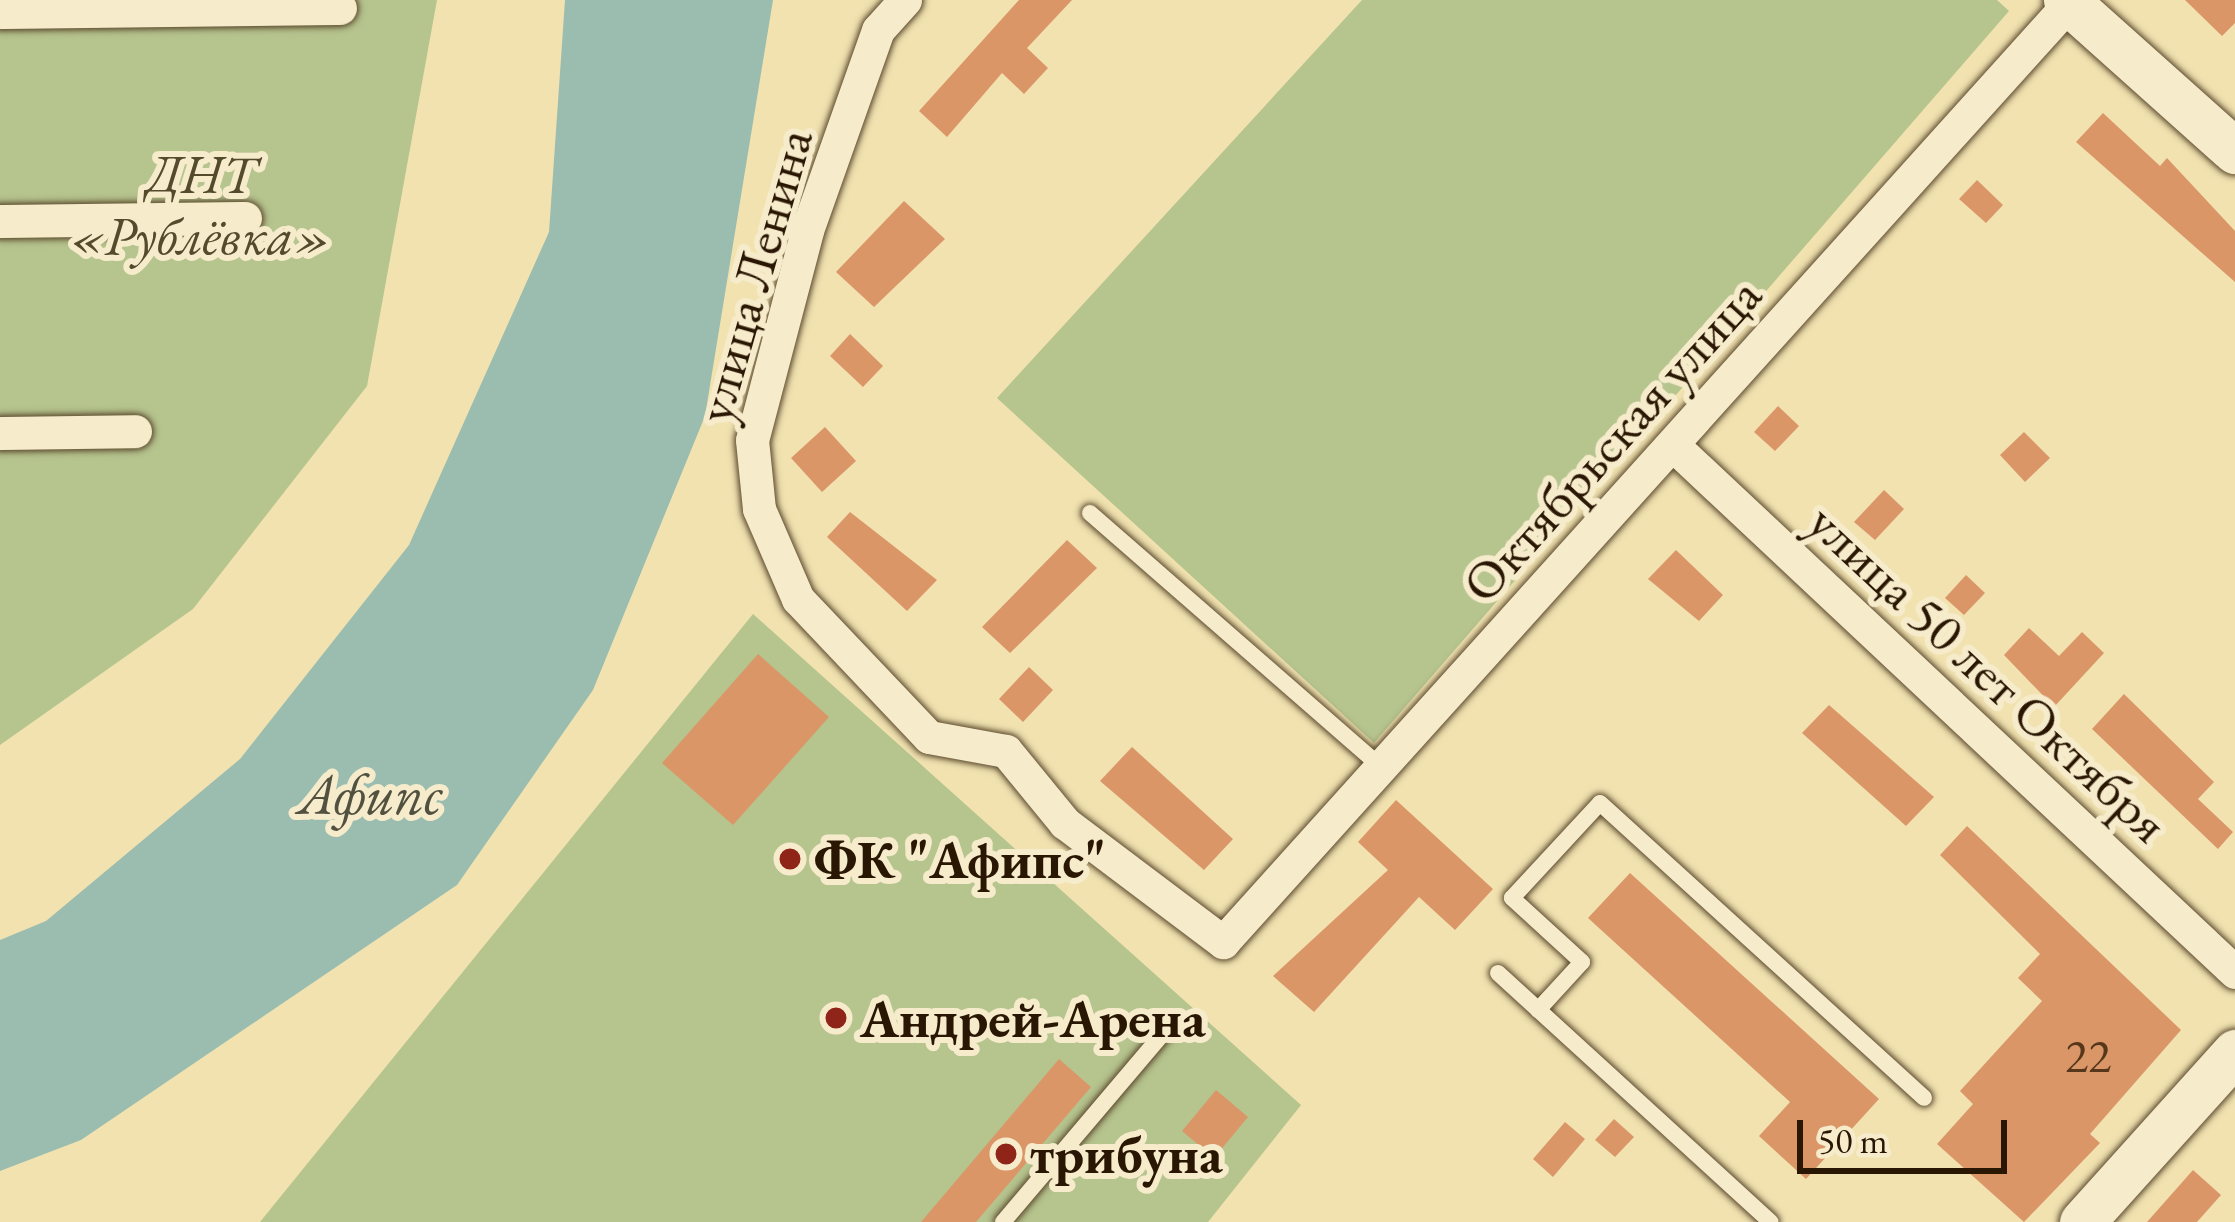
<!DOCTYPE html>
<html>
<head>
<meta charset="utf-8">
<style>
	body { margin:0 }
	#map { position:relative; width:2235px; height:1222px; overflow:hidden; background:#f1e2b0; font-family:"EB Garamond",serif }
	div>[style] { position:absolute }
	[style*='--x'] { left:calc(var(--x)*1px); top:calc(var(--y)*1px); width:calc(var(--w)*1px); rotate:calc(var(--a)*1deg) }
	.green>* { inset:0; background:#b6c48e }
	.water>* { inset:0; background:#9bbdb0 }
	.building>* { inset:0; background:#db9668 }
	.roads { filter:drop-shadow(0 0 3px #5c4a2e) drop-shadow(0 0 3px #5c4a2e) }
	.lane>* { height:16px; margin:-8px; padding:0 8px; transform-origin:8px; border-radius:8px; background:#f6eccc }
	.street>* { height:33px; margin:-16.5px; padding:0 16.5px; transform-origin:16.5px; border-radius:16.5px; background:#f6eccc }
	.secondary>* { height:45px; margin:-22.5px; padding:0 22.5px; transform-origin:22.5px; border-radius:22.5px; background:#f6eccc }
	.dots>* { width:33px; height:33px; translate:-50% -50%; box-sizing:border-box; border:6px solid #f6eccc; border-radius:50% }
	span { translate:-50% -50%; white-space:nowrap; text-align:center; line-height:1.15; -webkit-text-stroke:12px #f6eccc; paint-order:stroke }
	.number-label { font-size:48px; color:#56371c }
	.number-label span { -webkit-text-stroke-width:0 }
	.park-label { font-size:54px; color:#544b2d; font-style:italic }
	.street-label { font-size:54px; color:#2a1703 }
	.poi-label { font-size:54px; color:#2a1703; font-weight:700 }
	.left { translate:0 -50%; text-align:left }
	.water-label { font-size:57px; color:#525140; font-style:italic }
	.scale { position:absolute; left:1797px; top:1120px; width:210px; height:54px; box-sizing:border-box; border:6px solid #2a1703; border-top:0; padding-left:15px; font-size:36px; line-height:42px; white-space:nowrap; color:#2a1703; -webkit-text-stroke:9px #f6eccc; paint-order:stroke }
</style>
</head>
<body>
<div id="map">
	<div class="green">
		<i style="clip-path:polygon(0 0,437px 0,367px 386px,193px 609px,0 745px)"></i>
		<i style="clip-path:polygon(1362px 0,1997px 0,2009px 11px,1374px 743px,997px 398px)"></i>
		<i style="clip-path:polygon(753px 614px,1301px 1105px,1208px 1222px,260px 1222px)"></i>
	</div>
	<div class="water">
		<i style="clip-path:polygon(565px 0,773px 0,705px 416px,593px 690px,457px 885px,81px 1140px,0 1171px,0 940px,46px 921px,240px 759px,409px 545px,549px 232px)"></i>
	</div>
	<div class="building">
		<i style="clip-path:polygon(1019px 0,1072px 0,1027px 48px,1048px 68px,1024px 94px,1002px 73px,947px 137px,919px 111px)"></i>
		<i style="clip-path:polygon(2185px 0,2235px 0,2235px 23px,2222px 36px)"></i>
		<i style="clip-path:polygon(2103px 113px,2160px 166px,2167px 158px,2235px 231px,2235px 282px,2076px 142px)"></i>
		<i style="clip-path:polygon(1977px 180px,2003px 205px,1986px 223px,1959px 199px)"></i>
		<i style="clip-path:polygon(904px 201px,945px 239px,874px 307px,836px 272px)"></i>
		<i style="clip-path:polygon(850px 334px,883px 366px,863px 387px,830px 356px)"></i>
		<i style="clip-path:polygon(1778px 406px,1799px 426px,1775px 451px,1754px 432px)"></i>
		<i style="clip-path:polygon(825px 427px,856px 461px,822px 492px,791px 458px)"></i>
		<i style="clip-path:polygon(2024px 432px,2050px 458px,2025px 482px,2000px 455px)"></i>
		<i style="clip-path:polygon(1884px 490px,1904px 509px,1875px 540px,1854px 522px)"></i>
		<i style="clip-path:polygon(850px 512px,937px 580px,907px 611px,827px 537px)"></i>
		<i style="clip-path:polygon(1067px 540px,1097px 568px,1010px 653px,982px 627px)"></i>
		<i style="clip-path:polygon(1676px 550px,1723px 595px,1699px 621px,1648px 579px)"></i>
		<i style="clip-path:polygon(1966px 575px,1985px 593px,1964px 615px,1945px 598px)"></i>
		<i style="clip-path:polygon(2029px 628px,2059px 656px,2082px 632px,2104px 653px,2054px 707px,2004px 655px)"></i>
		<i style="clip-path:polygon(758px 654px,829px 717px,733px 825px,662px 763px)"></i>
		<i style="clip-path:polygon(1029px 667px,1053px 690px,1023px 722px,999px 699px)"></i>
		<i style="clip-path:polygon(2124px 694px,2214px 782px,2198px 799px,2233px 832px,2218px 849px,2092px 729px)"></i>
		<i style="clip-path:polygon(1829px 705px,1934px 797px,1906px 826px,1802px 733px)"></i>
		<i style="clip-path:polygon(1132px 747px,1233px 839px,1204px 870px,1100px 781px)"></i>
		<i style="clip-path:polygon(1396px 800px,1493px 889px,1455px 930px,1419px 897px,1314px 1012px,1273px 976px,1388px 870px,1358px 842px)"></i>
		<i style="clip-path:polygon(1967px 826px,2181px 1030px,2090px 1134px,2100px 1143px,2024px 1222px,1937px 1144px,1973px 1104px,1960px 1091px,2042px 1001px,2018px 978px,2040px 954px,1940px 855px)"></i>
		<i style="clip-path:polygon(1630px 873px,1879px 1099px,1806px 1179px,1759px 1136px,1790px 1102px,1588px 918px)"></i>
		<i style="clip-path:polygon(1059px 1059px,1091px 1087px,976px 1222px,921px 1222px)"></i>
		<i style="clip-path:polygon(1216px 1090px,1248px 1117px,1214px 1158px,1182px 1131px)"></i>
		<i style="clip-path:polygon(1614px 1119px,1634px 1137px,1615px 1157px,1595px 1140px)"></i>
		<i style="clip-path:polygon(1565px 1122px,1585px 1139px,1553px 1177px,1533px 1159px)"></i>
		<i style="clip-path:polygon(2193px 1170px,2221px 1195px,2197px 1222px,2147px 1222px)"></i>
	</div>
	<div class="roads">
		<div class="lane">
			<i style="--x:1090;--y:513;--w:389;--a:41.1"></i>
			<i style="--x:1498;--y:973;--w:369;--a:42.4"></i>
			<i style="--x:1538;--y:1010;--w:65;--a:-47.5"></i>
			<i style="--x:1582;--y:962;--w:95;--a:-137.6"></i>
			<i style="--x:1512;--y:898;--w:129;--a:-47.2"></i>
			<i style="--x:1600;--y:803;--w:438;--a:42.3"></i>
			<i style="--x:1003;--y:1222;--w:250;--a:-49.7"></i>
		</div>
		<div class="street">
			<i style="--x:905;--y:0;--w:40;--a:132"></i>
			<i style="--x:878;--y:30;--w:213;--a:109.5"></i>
			<i style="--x:807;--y:231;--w:216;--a:104.7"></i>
			<i style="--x:752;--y:440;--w:69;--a:84.2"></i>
			<i style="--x:759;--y:509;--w:98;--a:66.6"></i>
			<i style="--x:798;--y:599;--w:190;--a:46.5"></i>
			<i style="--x:929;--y:737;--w:78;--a:10.3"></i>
			<i style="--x:1006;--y:751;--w:93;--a:50.7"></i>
			<i style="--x:1065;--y:823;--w:198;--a:37"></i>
			<i style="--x:1223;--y:942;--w:1268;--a:-47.97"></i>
			<i style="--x:0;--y:12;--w:340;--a:-0.7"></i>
			<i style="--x:0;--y:221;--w:245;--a:-0.7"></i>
			<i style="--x:0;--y:433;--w:135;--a:-0.8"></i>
			<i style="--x:1674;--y:446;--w:769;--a:43.16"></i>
		</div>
		<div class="secondary">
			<i style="--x:2066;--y:0;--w:227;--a:41.8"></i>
			<i style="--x:2082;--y:1222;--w:229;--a:-48"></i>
		</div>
	</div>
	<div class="dots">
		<i style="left:790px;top:859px;background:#8f2418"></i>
		<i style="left:836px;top:1018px;background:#8f2418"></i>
		<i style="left:1006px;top:1154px;background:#8f2418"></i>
	</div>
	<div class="number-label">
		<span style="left:2088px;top:1056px">22</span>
	</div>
	<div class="park-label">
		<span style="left:201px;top:204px">ДНТ<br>«Рублёвка»</span>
	</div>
	<div class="street-label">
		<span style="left:753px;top:275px;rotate:-74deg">улица Ленина</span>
		<span style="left:1611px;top:439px;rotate:-48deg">Октябрьская улица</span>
		<span style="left:1989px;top:672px;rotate:43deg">улица 50 лет Октября</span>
	</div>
	<div class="poi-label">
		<span class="left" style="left:814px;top:859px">ФК "Афипс"</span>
		<span class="left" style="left:860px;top:1018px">Андрей-Арена</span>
		<span class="left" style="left:1030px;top:1154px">трибуна</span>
	</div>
	<div class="water-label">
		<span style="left:370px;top:795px">Афипс</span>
	</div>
	<div class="scale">50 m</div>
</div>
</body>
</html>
